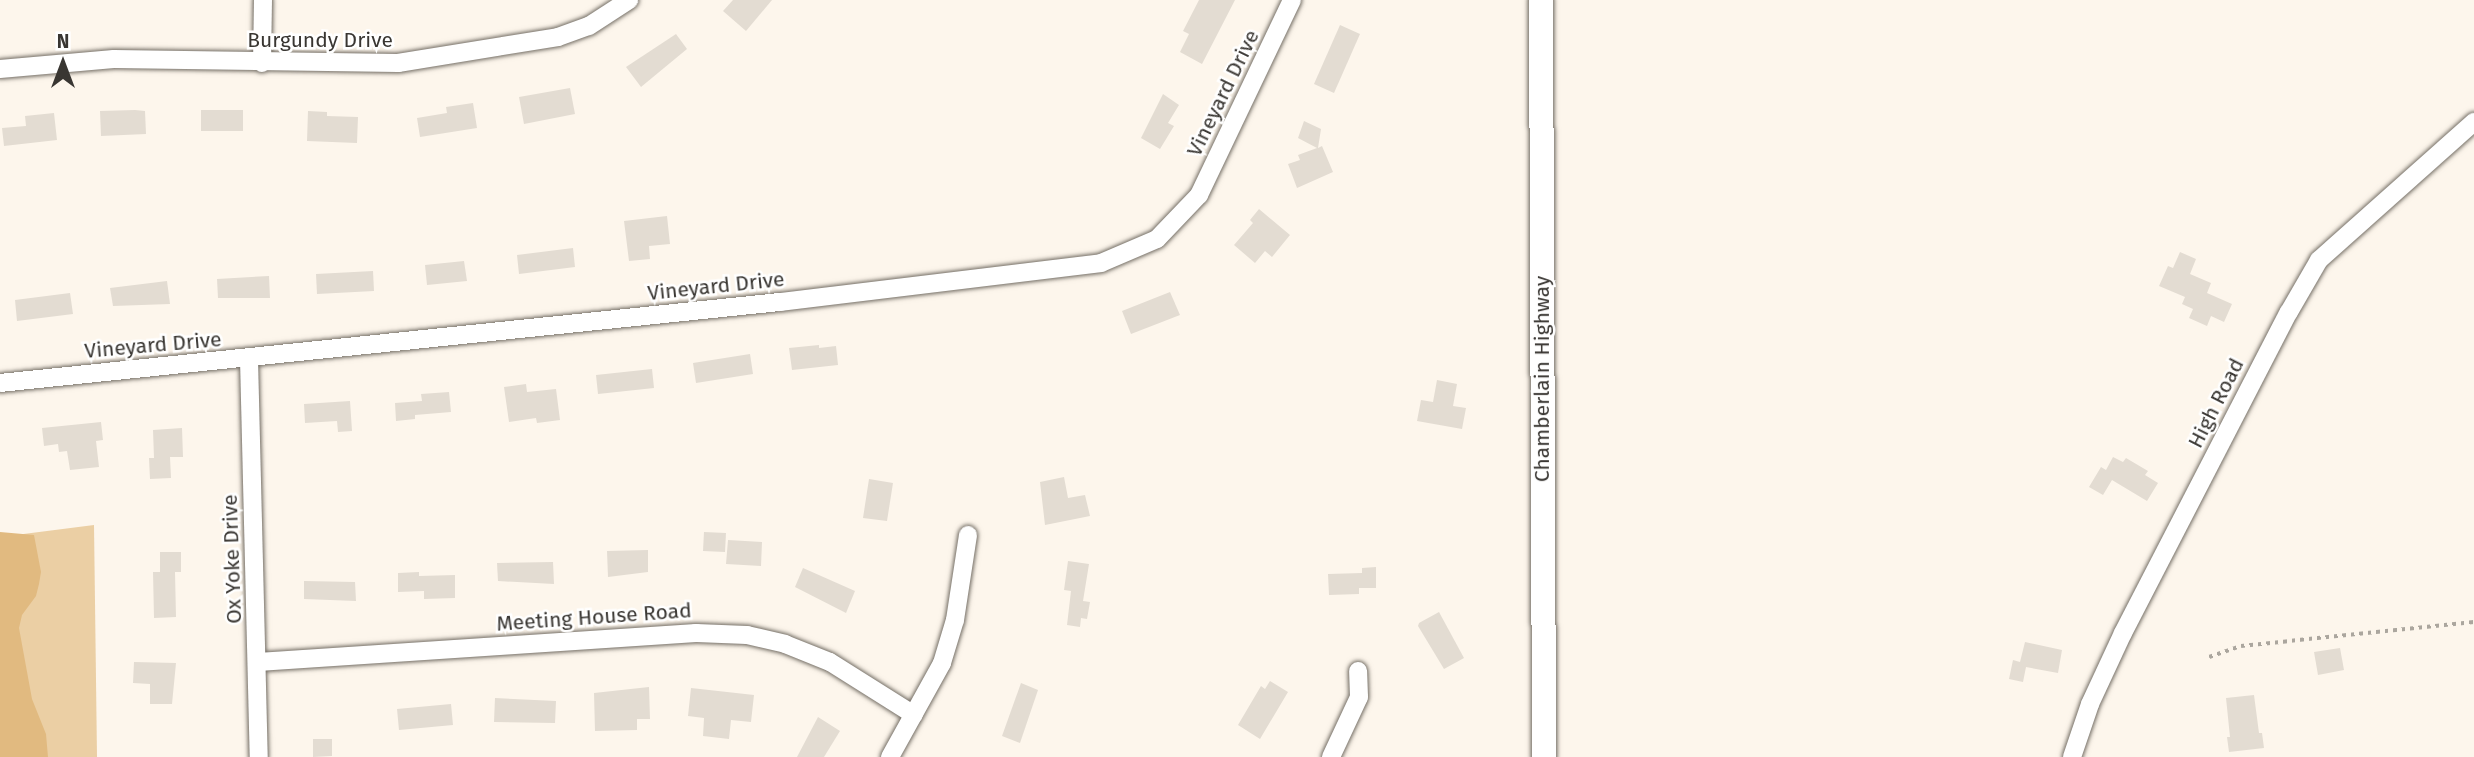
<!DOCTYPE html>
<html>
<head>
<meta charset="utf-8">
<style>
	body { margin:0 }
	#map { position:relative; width:2474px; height:757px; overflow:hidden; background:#fdf6ec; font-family:"Fira Sans",sans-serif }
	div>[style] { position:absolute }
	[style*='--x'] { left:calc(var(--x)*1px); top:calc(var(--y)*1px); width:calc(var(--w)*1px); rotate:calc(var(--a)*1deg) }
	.green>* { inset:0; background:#ebcfa4 }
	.forest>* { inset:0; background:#e1ba80 }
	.building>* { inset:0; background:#e3dcd2 }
	.path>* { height:3.5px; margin-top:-1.75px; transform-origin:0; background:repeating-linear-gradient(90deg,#aba69e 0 3.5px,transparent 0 8.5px) }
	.roads { filter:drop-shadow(0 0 2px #756f66) drop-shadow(0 0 2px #756f66) }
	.street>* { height:18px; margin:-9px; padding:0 9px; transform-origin:9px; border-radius:9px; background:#fff }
	.secondary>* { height:24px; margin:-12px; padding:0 12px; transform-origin:12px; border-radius:12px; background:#fff }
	span { translate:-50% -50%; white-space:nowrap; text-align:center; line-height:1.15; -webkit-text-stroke:5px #fff; paint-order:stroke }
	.street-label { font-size:21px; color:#393632 }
	.north { position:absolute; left:28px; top:28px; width:70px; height:70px; -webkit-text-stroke:5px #fff; paint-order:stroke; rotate:0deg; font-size:19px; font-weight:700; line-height:28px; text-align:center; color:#393632 }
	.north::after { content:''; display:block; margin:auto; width:24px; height:32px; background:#393632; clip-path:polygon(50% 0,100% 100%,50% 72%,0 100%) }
</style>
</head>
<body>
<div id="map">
	<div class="green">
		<i style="clip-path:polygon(94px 525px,97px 757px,0 757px,0 537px)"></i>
	</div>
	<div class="forest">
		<i style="clip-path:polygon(0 532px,34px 535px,41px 572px,39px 584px,36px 596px,22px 615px,19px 628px,32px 699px,46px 734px,48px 757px,0 757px)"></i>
	</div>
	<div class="building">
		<i style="clip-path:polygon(733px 0,772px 0,746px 31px,723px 11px)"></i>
		<i style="clip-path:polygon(1199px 0,1235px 0,1202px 64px,1180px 52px,1189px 34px,1183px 31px)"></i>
		<i style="clip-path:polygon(1340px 25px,1360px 34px,1334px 93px,1314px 84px)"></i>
		<i style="clip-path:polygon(676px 34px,687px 49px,641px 87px,626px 67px)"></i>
		<i style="clip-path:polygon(570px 88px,575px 114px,524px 124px,519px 97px)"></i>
		<i style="clip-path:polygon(1163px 94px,1179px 105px,1168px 123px,1174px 126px,1160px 149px,1141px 138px)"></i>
		<i style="clip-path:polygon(473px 103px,477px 128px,420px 137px,417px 118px,447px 113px,446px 107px)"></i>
		<i style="clip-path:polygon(135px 110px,145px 111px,146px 134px,101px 136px,100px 111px)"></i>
		<i style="clip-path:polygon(201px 110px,243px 110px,243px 131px,201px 131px)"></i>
		<i style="clip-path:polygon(308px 111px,327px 112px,327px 116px,358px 117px,357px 143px,307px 141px)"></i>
		<i style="clip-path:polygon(54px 113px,57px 140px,4px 146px,2px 128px,26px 126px,25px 116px)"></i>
		<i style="clip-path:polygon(1304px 121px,1321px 129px,1318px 148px,1322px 146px,1333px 172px,1297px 188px,1288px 164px,1300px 160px,1298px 155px,1317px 148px,1298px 138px)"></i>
		<i style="clip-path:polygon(1259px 209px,1290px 235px,1272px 257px,1265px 251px,1255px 263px,1234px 245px,1253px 223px,1250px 220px)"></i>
		<i style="clip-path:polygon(667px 216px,670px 244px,649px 246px,650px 259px,629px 261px,624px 221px)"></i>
		<i style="clip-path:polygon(573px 248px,575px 267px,519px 274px,517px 255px)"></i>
		<i style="clip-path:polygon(2180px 252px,2196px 259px,2190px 274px,2211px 283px,2207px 293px,2232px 304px,2224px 322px,2211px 316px,2207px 326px,2189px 318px,2193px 309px,2182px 304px,2185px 297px,2159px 286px,2168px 266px,2173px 268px)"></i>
		<i style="clip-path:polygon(464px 261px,467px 281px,427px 285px,425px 265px)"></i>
		<i style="clip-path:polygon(373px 271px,374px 291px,317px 294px,316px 274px)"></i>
		<i style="clip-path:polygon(269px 276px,270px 298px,218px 298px,217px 279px)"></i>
		<i style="clip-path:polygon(167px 281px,170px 304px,113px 306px,110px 288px)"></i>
		<i style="clip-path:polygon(1170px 292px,1180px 315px,1131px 334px,1122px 311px)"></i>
		<i style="clip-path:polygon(70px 293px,73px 314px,17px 321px,15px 300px)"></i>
		<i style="clip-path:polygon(819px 345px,819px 348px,836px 346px,838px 365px,792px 370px,789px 348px)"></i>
		<i style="clip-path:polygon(750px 354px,753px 374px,696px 383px,693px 363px)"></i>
		<i style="clip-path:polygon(652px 369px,654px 388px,598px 394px,596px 375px)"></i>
		<i style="clip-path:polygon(1437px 380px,1457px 384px,1453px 406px,1466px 408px,1462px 429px,1417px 421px,1421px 400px,1433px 402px)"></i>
		<i style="clip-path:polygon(526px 384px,527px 392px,556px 389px,560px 420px,537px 423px,536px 418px,509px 422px,504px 387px)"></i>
		<i style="clip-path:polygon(449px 392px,451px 412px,415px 415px,415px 419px,396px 421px,395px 403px,422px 401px,421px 394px)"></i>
		<i style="clip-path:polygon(350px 401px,352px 431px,338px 432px,337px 421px,305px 423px,304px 404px)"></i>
		<i style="clip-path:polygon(101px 422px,103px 440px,96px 441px,99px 467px,70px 470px,67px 451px,59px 452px,58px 444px,44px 446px,42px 428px)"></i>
		<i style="clip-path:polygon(182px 428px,183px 457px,170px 457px,171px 478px,150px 479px,149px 458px,154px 458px,153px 430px)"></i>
		<i style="clip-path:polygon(2113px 457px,2123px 462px,2126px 458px,2148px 471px,2145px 475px,2158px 483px,2147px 501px,2112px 480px,2103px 495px,2089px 487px,2101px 467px,2106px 470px)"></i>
		<i style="clip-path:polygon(1064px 477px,1068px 498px,1085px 495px,1090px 516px,1045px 525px,1040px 482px)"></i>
		<i style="clip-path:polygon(869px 479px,893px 483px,887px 521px,863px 518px)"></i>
		<i style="clip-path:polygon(704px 532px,726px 533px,725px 552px,703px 551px)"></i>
		<i style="clip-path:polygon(728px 540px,762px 542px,761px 566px,726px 564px)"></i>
		<i style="clip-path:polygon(648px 550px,648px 572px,608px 577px,607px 551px)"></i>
		<i style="clip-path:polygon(160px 552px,181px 552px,181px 572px,175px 572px,176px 617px,154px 618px,153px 572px,160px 572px)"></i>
		<i style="clip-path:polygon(1068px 561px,1089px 564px,1083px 601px,1090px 602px,1087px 619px,1081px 618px,1080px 627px,1067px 625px,1071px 591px,1064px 590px)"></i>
		<i style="clip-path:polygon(553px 562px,554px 584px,498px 581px,497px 563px)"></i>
		<i style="clip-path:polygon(1376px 567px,1376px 588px,1359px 588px,1359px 594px,1329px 595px,1328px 574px,1362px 573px,1362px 568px)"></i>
		<i style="clip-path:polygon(803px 568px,855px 591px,846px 613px,795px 587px)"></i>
		<i style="clip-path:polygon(419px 572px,419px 576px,455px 575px,455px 598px,424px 599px,424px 591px,398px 592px,398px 573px)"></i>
		<i style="clip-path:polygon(304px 581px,355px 582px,356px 601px,304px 599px)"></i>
		<i style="clip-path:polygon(1439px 612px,1464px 658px,1444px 669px,1418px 626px,1419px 623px)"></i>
		<i style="clip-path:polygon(2025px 642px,2062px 650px,2058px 673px,2026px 667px,2023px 682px,2009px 679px,2013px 660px,2020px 662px)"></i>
		<i style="clip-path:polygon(2340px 648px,2344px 670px,2318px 675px,2314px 652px)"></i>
		<i style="clip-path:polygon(134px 662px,176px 663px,172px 704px,150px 704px,150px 684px,133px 683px)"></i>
		<i style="clip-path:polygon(1270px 681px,1288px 692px,1260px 739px,1238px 725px,1261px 686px,1265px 689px)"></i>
		<i style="clip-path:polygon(1021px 683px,1038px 690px,1020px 743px,1002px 736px)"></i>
		<i style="clip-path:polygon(649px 687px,650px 719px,637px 719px,637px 730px,595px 731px,594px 693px)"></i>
		<i style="clip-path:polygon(691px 688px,754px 695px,751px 722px,731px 720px,729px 739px,703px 736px,704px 718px,688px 716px)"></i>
		<i style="clip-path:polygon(2254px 695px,2259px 733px,2262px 733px,2264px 748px,2229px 752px,2227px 737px,2230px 737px,2226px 698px)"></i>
		<i style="clip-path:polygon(495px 698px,556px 701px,555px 723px,494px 722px)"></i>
		<i style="clip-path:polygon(451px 704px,453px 725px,399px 730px,397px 709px)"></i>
		<i style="clip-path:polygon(818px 717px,840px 731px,824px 757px,797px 757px)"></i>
		<i style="clip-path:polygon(313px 739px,332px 739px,332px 756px,313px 757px)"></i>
	</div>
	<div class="path">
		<i style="--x:2209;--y:657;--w:34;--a:-19"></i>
		<i style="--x:2241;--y:646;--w:234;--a:-5.9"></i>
	</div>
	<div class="roads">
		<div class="street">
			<i style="--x:262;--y:63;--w:63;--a:-89.1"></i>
			<i style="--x:0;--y:69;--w:114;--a:-5"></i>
			<i style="--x:114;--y:59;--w:284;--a:0.8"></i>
			<i style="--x:398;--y:63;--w:162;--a:-9.2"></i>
			<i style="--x:558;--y:37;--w:33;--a:-20"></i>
			<i style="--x:589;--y:26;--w:48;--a:-33"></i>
			<i style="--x:249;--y:359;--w:398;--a:88.6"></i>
			<i style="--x:0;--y:383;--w:784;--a:-5.93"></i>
			<i style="--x:780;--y:302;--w:323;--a:-6.9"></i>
			<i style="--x:1101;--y:263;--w:61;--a:-23.2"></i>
			<i style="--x:1157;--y:239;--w:61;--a:-46.3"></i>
			<i style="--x:1199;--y:195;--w:216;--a:-64.5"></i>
			<i style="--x:258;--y:662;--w:439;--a:-3.8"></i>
			<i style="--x:696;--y:633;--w:51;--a:2.2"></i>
			<i style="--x:747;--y:635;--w:39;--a:13"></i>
			<i style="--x:785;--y:644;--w:48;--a:21.8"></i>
			<i style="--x:830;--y:662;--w:99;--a:32.2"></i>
			<i style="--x:890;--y:757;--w:107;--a:-61"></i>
			<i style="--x:942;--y:663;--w:45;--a:-73.2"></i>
			<i style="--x:955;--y:620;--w:86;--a:-81.3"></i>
			<i style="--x:1331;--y:757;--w:66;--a:-65"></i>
			<i style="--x:1359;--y:697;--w:26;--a:-92"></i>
			<i style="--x:2072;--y:757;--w:56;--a:-71.2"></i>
			<i style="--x:2090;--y:704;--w:78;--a:-65.1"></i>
			<i style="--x:2123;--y:633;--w:361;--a:-62.7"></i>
			<i style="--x:2289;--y:312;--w:60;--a:-60"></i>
			<i style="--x:2319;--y:260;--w:208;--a:-41.7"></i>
		</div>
		<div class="secondary">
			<i style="--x:1541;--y:0;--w:757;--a:89.77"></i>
		</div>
	</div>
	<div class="street-label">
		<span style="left:320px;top:40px">Burgundy Drive</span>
		<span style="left:1223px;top:93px;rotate:-64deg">Vineyard Drive</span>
		<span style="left:716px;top:286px;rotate:-6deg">Vineyard Drive</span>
		<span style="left:153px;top:345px;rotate:-5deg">Vineyard Drive</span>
		<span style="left:1542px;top:379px;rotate:-90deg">Chamberlain Highway</span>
		<span style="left:2216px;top:403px;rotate:-63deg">High Road</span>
		<span style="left:232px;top:559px;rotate:-92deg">Ox Yoke Drive</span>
		<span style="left:594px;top:617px;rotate:-4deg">Meeting House Road</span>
	</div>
	<div class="north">N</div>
</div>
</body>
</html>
